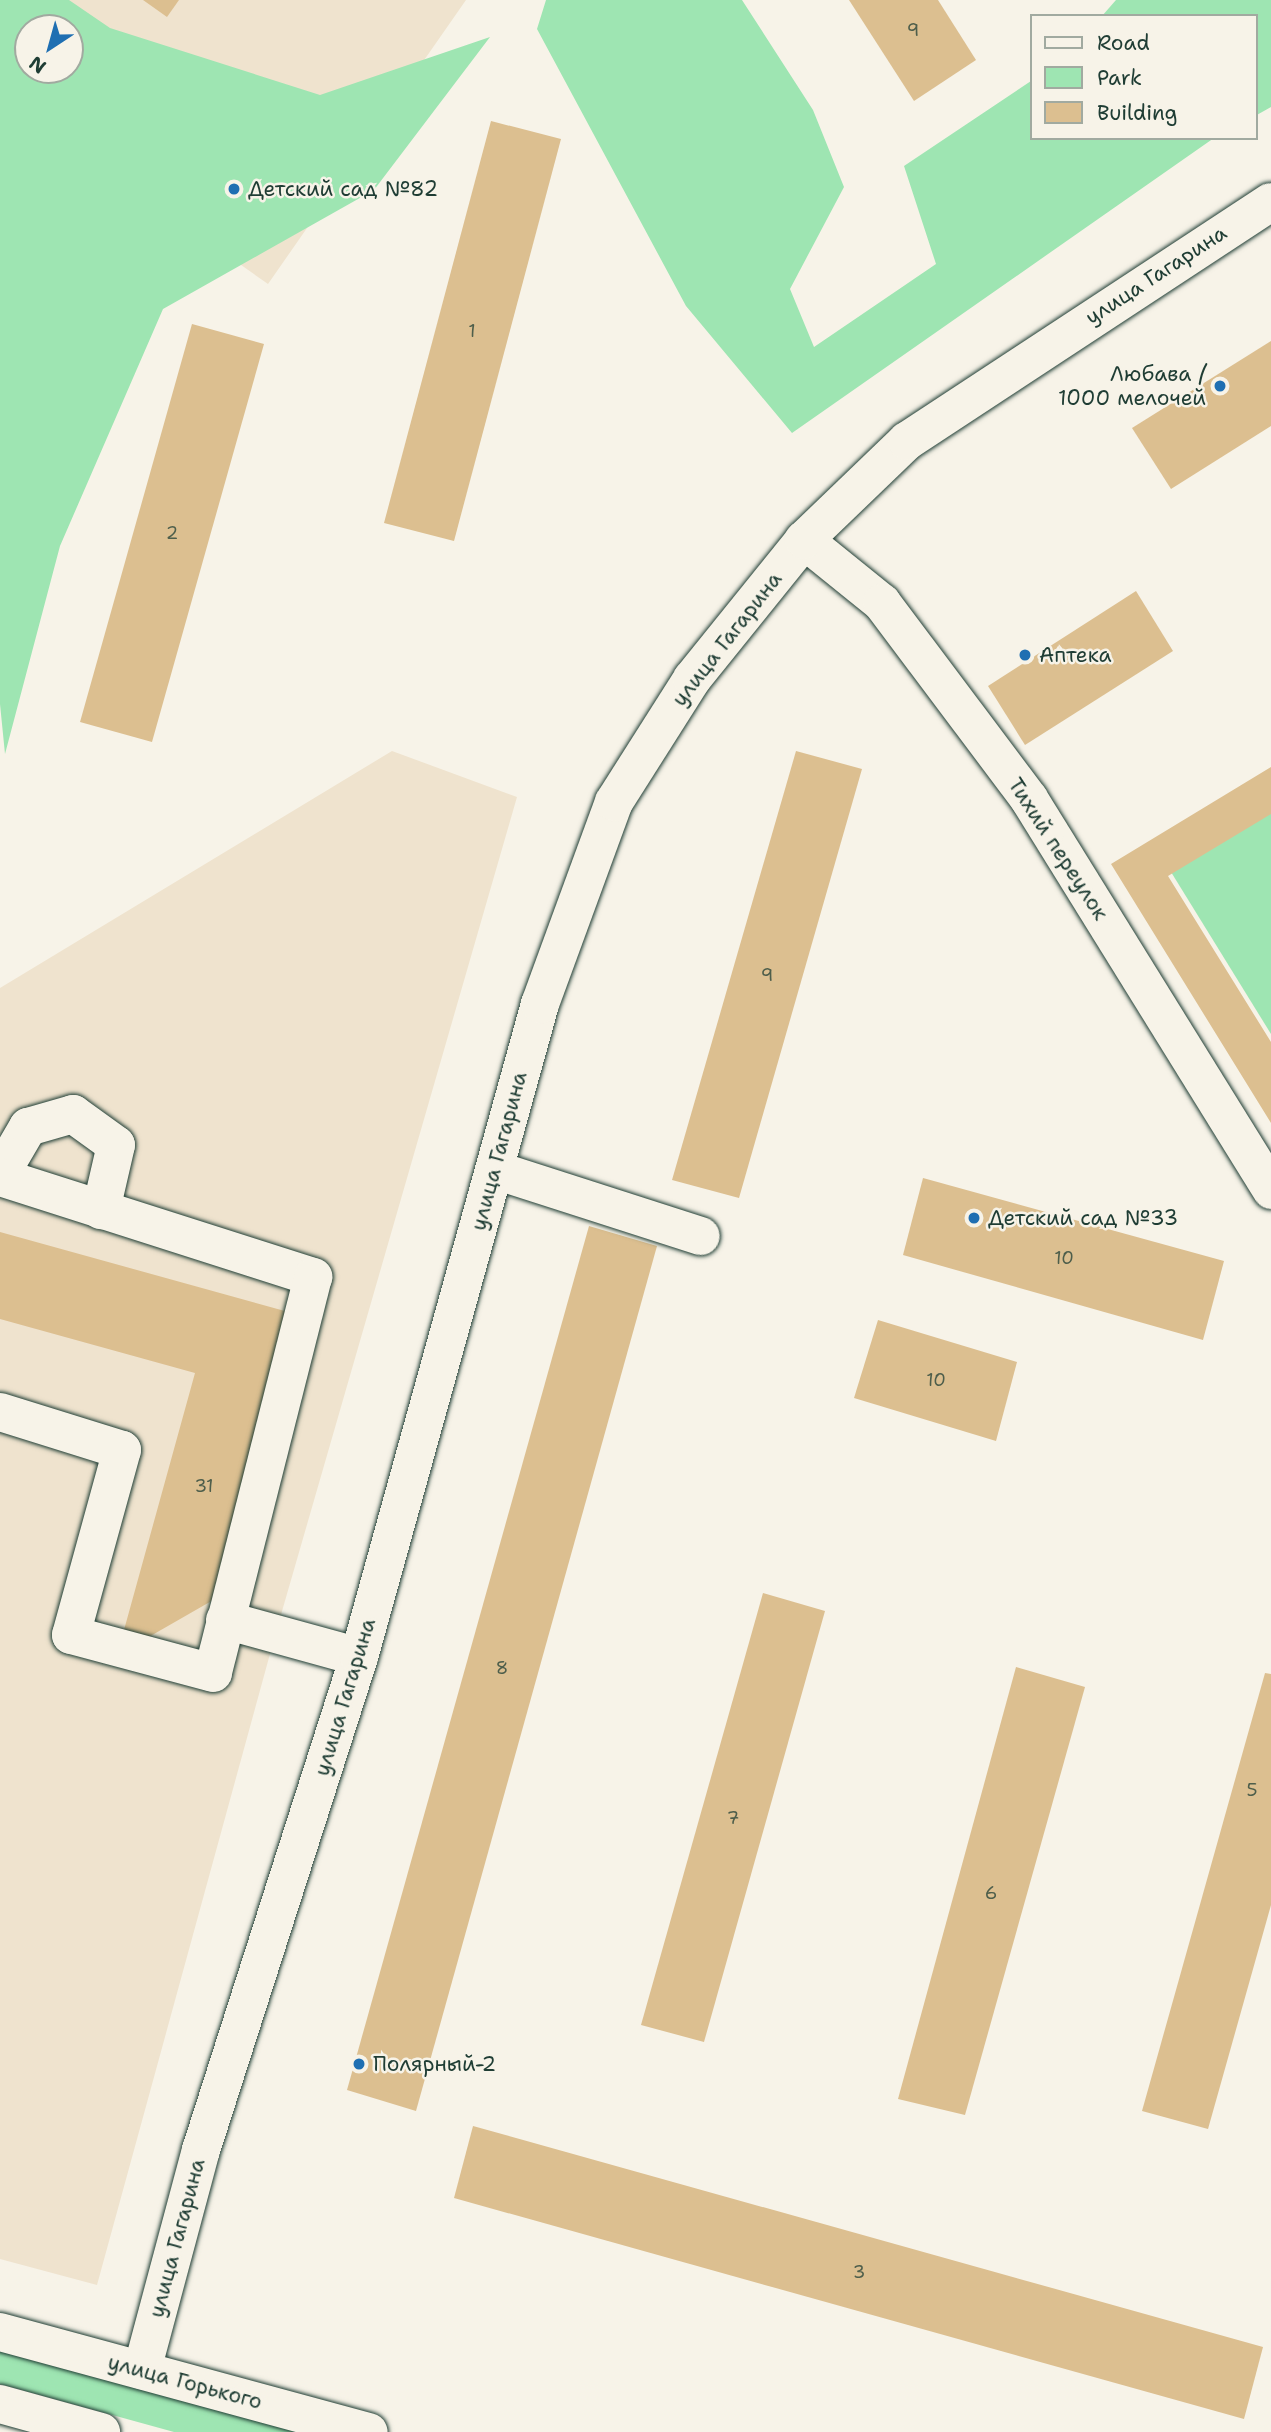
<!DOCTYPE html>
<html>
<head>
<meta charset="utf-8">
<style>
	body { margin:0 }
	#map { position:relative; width:1271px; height:2432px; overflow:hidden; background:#f7f3e8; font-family:"Shantell Sans",sans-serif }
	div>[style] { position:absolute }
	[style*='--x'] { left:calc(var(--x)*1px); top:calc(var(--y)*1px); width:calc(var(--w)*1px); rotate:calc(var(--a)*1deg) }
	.built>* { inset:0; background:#efe3ce }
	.green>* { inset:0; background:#9ee5b2 }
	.building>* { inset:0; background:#dcbf90 }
	.roads { filter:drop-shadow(0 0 2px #1f3d34) drop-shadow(0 0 2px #1f3d34) }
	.minor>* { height:38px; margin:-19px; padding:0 19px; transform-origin:19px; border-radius:19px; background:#f7f3e8 }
	.major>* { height:38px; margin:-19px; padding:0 19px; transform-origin:19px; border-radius:19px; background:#f7f3e8 }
	.dots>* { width:19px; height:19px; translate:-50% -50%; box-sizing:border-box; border:4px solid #f7f3e8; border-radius:50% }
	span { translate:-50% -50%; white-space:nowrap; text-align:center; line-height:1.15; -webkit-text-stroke:5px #f7f3e8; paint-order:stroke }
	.number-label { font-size:18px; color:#4e5e4b }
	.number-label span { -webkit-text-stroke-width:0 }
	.poi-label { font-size:21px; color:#1f3d34 }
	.left { translate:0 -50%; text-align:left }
	.right { translate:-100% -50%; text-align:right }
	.street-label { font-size:21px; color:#1f3d34 }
	.legend { position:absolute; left:1030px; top:14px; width:228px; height:126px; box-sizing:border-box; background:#f7f3e8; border:2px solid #a1aaa0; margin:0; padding:9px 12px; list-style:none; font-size:21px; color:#1f3d34 }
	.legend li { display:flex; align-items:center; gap:14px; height:35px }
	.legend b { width:35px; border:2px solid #a1aaa0 }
	.north { position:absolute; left:14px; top:14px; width:70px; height:70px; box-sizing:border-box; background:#f7f3e8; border:2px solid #a1aaa0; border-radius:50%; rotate:216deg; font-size:19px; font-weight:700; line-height:28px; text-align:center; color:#1f3d34 }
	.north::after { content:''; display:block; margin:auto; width:24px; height:32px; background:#1f6fb2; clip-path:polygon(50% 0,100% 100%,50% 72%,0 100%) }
</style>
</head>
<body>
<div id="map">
	<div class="built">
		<i style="clip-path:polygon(evenodd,0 0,466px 0,268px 284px,0 95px,0 0,28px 28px,70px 28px,70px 70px,28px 70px,28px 28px)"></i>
		<i style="clip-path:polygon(392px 751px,517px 797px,276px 1632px,97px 2285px,0 2259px,0 988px)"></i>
	</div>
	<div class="green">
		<i style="clip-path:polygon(evenodd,0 0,69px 0,110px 28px,320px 95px,490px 37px,374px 190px,163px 309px,60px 546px,5px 754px,0 704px,0 0,70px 28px,70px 70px,28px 70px,28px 28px,70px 28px)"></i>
		<i style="clip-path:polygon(546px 0,742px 0,813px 110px,844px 187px,790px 289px,814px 347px,936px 264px,904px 166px,1031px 81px,1031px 138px,1214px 138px,792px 433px,686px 306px,537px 29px)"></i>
		<i style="clip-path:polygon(1116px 0,1271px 0,1271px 107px,1255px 116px,1255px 16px,1102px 16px)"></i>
		<i style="clip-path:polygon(1271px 812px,1271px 1034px,1171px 872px)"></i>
		<i style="clip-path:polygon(0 2350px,299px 2432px,174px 2432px,0 2384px)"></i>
	</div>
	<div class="building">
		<i style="clip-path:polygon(143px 0,179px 0,167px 17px)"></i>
		<i style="clip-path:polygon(849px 0,938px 0,976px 60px,914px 101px)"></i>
		<i style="clip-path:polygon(491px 121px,561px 139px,454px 541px,384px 523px)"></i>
		<i style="clip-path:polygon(192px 324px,264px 344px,152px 742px,80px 722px)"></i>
		<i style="clip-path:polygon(1271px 341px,1271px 426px,1171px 489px,1132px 428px)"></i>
		<i style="clip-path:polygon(1136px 591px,1173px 651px,1025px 745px,988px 686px)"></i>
		<i style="clip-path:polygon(796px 751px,862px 769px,739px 1198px,672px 1180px)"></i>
		<i style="clip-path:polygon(1271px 767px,1271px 814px,1168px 876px,1271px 1042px,1271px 1123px,1111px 864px)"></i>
		<i style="clip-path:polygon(923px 1178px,1224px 1261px,1203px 1340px,903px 1255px)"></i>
		<i style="clip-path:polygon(589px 1226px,657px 1246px,416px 2111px,347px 2090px)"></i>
		<i style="clip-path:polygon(0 1232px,292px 1313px,215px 1599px,147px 1638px,124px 1630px,195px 1373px,0 1319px)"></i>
		<i style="clip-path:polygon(878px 1320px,1017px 1362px,996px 1441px,854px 1398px)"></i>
		<i style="clip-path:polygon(763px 1593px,825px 1611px,704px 2042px,641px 2025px)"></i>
		<i style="clip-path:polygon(1016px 1667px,1085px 1687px,965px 2115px,898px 2099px)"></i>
		<i style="clip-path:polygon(1265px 1673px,1271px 1674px,1271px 1905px,1208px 2129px,1142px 2111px)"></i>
		<i style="clip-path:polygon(473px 2126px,1263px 2347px,1244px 2419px,454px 2198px)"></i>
	</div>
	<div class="roads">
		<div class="minor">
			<i style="--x:804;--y:540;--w:100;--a:38.9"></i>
			<i style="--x:882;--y:603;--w:245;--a:53.1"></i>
			<i style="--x:1029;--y:799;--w:460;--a:58.2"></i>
			<i style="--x:495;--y:1170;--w:216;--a:17.8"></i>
			<i style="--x:0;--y:1175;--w:56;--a:-59.7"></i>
			<i style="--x:28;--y:1127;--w:47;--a:-16.1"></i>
			<i style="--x:73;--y:1114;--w:53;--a:35.8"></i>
			<i style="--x:116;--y:1145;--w:67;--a:103"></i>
			<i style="--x:0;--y:1177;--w:329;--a:17.7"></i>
			<i style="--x:313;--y:1277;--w:408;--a:104.2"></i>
			<i style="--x:213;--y:1673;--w:147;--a:-165"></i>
			<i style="--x:71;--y:1635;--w:192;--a:-74.6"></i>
			<i style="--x:122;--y:1450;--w:128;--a:-162.7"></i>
			<i style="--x:225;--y:1620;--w:139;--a:15.4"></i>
			<i style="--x:142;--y:2370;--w:228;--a:-75"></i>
			<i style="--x:201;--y:2150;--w:518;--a:-72.23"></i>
			<i style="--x:359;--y:1657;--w:678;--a:-74.51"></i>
			<i style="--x:540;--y:1004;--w:215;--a:-69.9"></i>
			<i style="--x:614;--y:802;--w:146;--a:-57.6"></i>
			<i style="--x:692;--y:679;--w:179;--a:-51.1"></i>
			<i style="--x:804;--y:540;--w:143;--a:-43.9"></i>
			<i style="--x:907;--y:441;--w:435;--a:-33.3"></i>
		</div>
		<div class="major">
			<i style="--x:0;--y:2332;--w:382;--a:15.2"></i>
			<i style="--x:0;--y:2404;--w:105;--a:15.5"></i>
		</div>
	</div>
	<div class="dots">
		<i style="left:234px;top:189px;background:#1f6fb2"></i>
		<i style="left:1220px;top:386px;background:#1f6fb2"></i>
		<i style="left:1025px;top:655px;background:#1f6fb2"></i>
		<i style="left:974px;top:1218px;background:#1f6fb2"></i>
		<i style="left:359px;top:2064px;background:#1f6fb2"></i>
	</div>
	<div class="number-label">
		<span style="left:913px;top:30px">9</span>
		<span style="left:472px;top:331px">1</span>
		<span style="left:172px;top:533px">2</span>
		<span style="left:767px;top:975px">9</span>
		<span style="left:1064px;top:1258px">10</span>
		<span style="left:936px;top:1380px">10</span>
		<span style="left:204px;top:1486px">31</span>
		<span style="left:502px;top:1668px">8</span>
		<span style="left:1252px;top:1790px">5</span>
		<span style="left:733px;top:1818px">7</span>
		<span style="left:991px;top:1893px">6</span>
		<span style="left:859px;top:2272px">3</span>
	</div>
	<div class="poi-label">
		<span class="left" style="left:248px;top:189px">Детский сад №82</span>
		<span class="right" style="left:1206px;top:386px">Любава /<br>1000 мелочей</span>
		<span class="left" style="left:1039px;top:655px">Аптека</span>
		<span class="left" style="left:988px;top:1218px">Детский сад №33</span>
		<span class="left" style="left:373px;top:2064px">Полярный-2</span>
	</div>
	<div class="street-label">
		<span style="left:1156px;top:275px;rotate:-33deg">улица Гагарина</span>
		<span style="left:727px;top:639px;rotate:-52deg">улица Гагарина</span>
		<span style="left:1058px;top:849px;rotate:57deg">Тихий переулок</span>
		<span style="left:499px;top:1151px;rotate:-75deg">улица Гагарина</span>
		<span style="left:345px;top:1697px;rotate:-73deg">улица Гагарина</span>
		<span style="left:177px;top:2238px;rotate:-75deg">улица Гагарина</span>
		<span style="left:185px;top:2382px;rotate:15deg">улица Горького</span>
	</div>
	<ul class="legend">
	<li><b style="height:9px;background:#f7f3e8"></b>Road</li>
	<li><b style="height:19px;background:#9ee5b2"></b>Park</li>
	<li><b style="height:19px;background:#dcbf90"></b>Building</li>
	</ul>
	<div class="north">N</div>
</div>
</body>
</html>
